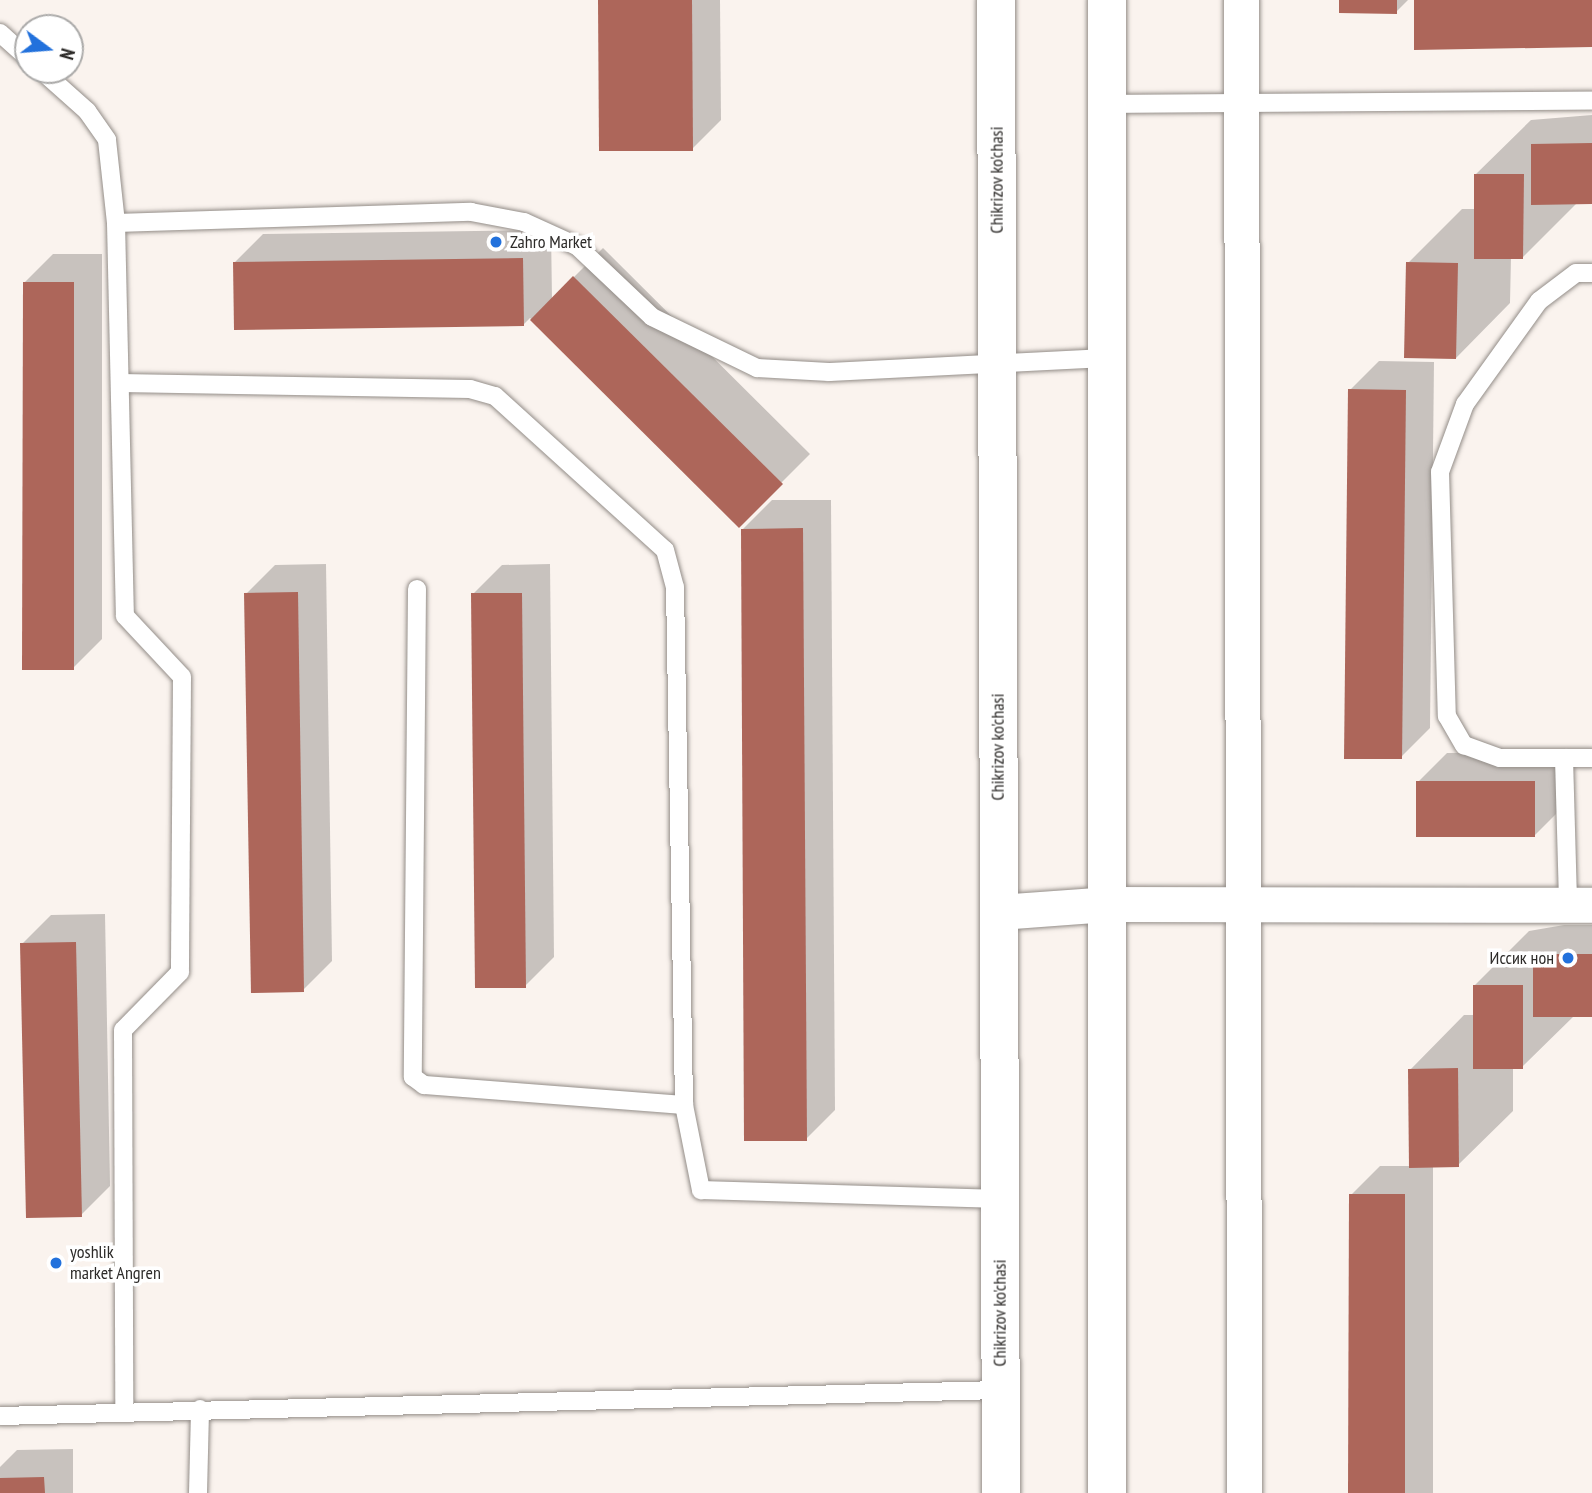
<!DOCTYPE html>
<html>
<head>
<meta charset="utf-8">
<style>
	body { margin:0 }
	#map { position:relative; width:1592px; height:1493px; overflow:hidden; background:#faf3ee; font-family:"PT Sans Narrow",sans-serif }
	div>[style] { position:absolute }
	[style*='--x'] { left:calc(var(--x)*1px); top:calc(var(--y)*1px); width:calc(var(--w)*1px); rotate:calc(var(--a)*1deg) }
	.shadow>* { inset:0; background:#0003 }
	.building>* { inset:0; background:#ad665a }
	.roads { filter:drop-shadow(0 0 2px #938d88) drop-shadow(0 0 2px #938d88) }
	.lane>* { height:18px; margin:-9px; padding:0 9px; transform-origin:9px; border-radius:9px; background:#fff }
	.street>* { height:35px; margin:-17.5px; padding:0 17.5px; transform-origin:17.5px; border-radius:17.5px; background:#fff }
	.secondary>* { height:38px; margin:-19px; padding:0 19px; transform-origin:19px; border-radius:19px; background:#fff }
	.dots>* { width:19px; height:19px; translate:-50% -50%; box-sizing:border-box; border:4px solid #fff; border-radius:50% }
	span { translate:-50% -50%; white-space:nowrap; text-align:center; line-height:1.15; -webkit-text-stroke:7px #fff; paint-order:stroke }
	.street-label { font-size:18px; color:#2c2a28 }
	.poi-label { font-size:18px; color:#2c2a28 }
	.left { translate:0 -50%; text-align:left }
	.right { translate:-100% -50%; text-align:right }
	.north { position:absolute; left:14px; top:14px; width:70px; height:70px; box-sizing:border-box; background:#fff; border:2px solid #abaaa9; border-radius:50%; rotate:106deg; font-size:19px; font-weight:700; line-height:28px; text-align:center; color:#2c2a28 }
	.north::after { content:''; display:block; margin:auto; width:24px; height:32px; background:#2271dc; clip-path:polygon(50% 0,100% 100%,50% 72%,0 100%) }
</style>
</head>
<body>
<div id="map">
	<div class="shadow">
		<i style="clip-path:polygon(600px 0,720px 0,721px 120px,692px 149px)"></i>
		<i style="clip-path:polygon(1341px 0,1408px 0,1396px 12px)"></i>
		<i style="clip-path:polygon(1592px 115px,1592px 203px,1577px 203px,1522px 258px,1511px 257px,1510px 303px,1456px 358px,1408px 263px,1462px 209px,1476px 209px,1476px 174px,1531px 120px)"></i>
		<i style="clip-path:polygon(551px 230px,552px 299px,603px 248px,810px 454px,739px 525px,530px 318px,523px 325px,234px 263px,263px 234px)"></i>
		<i style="clip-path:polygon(53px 254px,102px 254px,102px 639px,73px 668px,24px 283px)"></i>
		<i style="clip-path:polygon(1379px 361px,1434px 362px,1430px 728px,1401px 757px,1350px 390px)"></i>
		<i style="clip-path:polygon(772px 500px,831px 500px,835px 1110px,806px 1139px,743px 529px)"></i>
		<i style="clip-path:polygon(326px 564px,332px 961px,303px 990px,246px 594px,275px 565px)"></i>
		<i style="clip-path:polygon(550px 564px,554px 957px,525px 986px,473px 594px,502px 565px)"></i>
		<i style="clip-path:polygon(1563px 752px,1563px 807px,1534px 836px,1418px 782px,1447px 753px)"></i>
		<i style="clip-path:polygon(105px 914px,110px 1186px,81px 1215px,22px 944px,51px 915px)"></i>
		<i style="clip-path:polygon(1564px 925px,1592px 925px,1592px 1016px,1574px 1016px,1522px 1067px,1513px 1067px,1513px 1111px,1458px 1165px,1433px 1166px,1433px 1493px,1350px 1493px,1351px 1195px,1380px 1166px,1410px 1166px,1410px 1070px,1464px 1015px,1474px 1015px,1474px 986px,1529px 931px)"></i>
		<i style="clip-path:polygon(73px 1449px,73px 1493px,0 1493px,0 1467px,17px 1450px)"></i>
	</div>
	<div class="building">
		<i style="clip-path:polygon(598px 0,692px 0,693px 151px,599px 151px)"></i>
		<i style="clip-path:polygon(1339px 0,1397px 0,1397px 14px,1339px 13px)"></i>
		<i style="clip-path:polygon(1414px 0,1592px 0,1592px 47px,1414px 50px)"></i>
		<i style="clip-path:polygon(1592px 143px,1592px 204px,1531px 205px,1531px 144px)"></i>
		<i style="clip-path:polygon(1474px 174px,1524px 174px,1523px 259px,1474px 259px)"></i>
		<i style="clip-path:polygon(523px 258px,524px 326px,234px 330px,233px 262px)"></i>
		<i style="clip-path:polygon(1406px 262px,1458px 263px,1456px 359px,1404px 358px)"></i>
		<i style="clip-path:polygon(573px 276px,783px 484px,739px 528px,530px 320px)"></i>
		<i style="clip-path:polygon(23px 282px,74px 282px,74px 670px,22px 670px)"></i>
		<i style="clip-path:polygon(1348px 389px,1406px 390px,1402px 759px,1344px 759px)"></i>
		<i style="clip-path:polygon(803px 528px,807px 1141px,744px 1141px,741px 529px)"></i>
		<i style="clip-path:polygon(298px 592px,304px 992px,251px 993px,244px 593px)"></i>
		<i style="clip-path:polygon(471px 593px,522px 593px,526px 988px,475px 988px)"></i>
		<i style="clip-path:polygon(1416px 781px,1535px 781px,1535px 837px,1416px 837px)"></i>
		<i style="clip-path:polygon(76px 942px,82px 1217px,26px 1218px,20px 943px)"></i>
		<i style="clip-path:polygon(1533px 954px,1592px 954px,1592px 1017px,1533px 1017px)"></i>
		<i style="clip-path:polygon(1473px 985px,1523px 985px,1523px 1069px,1473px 1069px)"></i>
		<i style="clip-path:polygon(1458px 1068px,1459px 1167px,1409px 1168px,1408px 1069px)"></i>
		<i style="clip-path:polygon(1349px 1194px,1405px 1194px,1405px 1493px,1348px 1493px)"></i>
		<i style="clip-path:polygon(44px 1477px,45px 1493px,0 1493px,0 1478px)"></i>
	</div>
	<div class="roads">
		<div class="lane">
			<i style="--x:0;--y:33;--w:38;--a:42"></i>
			<i style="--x:41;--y:70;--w:62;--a:41.7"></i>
			<i style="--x:87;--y:111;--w:35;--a:55"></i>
			<i style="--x:107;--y:140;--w:83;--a:83.8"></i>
			<i style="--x:116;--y:223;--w:393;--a:88.7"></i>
			<i style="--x:125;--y:616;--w:83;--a:46.9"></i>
			<i style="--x:182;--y:677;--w:295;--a:90.4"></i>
			<i style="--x:180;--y:972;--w:81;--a:134.5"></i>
			<i style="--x:123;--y:1030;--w:380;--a:89.8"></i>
			<i style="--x:1107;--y:104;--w:485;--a:-0.4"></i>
			<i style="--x:116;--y:223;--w:355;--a:-1.8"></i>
			<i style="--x:471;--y:212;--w:54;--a:10.7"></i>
			<i style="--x:524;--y:222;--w:58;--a:24.4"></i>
			<i style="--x:577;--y:246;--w:103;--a:43.4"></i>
			<i style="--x:652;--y:317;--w:117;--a:25.9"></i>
			<i style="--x:757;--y:368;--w:72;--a:3.2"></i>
			<i style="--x:829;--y:372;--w:278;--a:-2.9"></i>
			<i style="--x:1592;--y:273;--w:16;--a:180"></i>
			<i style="--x:1576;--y:273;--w:46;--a:142.9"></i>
			<i style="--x:1539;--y:301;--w:127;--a:125.7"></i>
			<i style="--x:1465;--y:404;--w:72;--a:110.2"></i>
			<i style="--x:1440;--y:472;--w:244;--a:88.4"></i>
			<i style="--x:1447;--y:716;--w:34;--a:60"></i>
			<i style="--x:1464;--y:745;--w:38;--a:20"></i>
			<i style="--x:1500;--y:758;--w:92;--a:0"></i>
			<i style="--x:120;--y:383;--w:350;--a:1"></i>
			<i style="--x:470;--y:389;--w:26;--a:16"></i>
			<i style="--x:495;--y:396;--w:229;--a:42.2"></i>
			<i style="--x:665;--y:550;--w:38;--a:75"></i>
			<i style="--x:675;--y:587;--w:518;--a:89"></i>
			<i style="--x:417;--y:589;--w:488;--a:90.5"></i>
			<i style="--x:413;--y:1077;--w:14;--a:36"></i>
			<i style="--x:424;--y:1085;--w:261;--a:4.4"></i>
			<i style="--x:684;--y:1105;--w:87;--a:78.7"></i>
			<i style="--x:701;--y:1190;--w:299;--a:1.7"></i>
			<i style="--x:1564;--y:758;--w:147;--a:88.4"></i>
			<i style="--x:0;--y:1416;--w:1000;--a:-1.49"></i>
			<i style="--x:198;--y:1493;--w:84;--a:-88.6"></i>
		</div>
		<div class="street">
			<i style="--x:1241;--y:0;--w:1493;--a:89.88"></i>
			<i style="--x:999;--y:912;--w:108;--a:-4.2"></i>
			<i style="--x:1107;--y:904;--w:485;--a:0.1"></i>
		</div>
		<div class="secondary">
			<i style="--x:996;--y:0;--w:1493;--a:89.81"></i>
			<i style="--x:1107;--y:0;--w:1493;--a:90"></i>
		</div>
	</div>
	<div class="dots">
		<i style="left:496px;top:242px;background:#2271dc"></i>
		<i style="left:1568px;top:958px;background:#2271dc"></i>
		<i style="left:56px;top:1263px;background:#2271dc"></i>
	</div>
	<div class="street-label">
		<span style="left:997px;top:180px;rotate:-90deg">Chikrizov ko'chasi</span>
		<span style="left:998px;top:747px;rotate:-90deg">Chikrizov ko'chasi</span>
		<span style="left:1000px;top:1313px;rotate:-90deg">Chikrizov ko'chasi</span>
	</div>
	<div class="poi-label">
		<span class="left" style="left:510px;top:242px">Zahro Market</span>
		<span class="right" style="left:1554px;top:958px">Иссик нон</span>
		<span class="left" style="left:70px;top:1263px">yoshlik<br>market Angren</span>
	</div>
	<div class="north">N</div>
</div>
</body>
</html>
